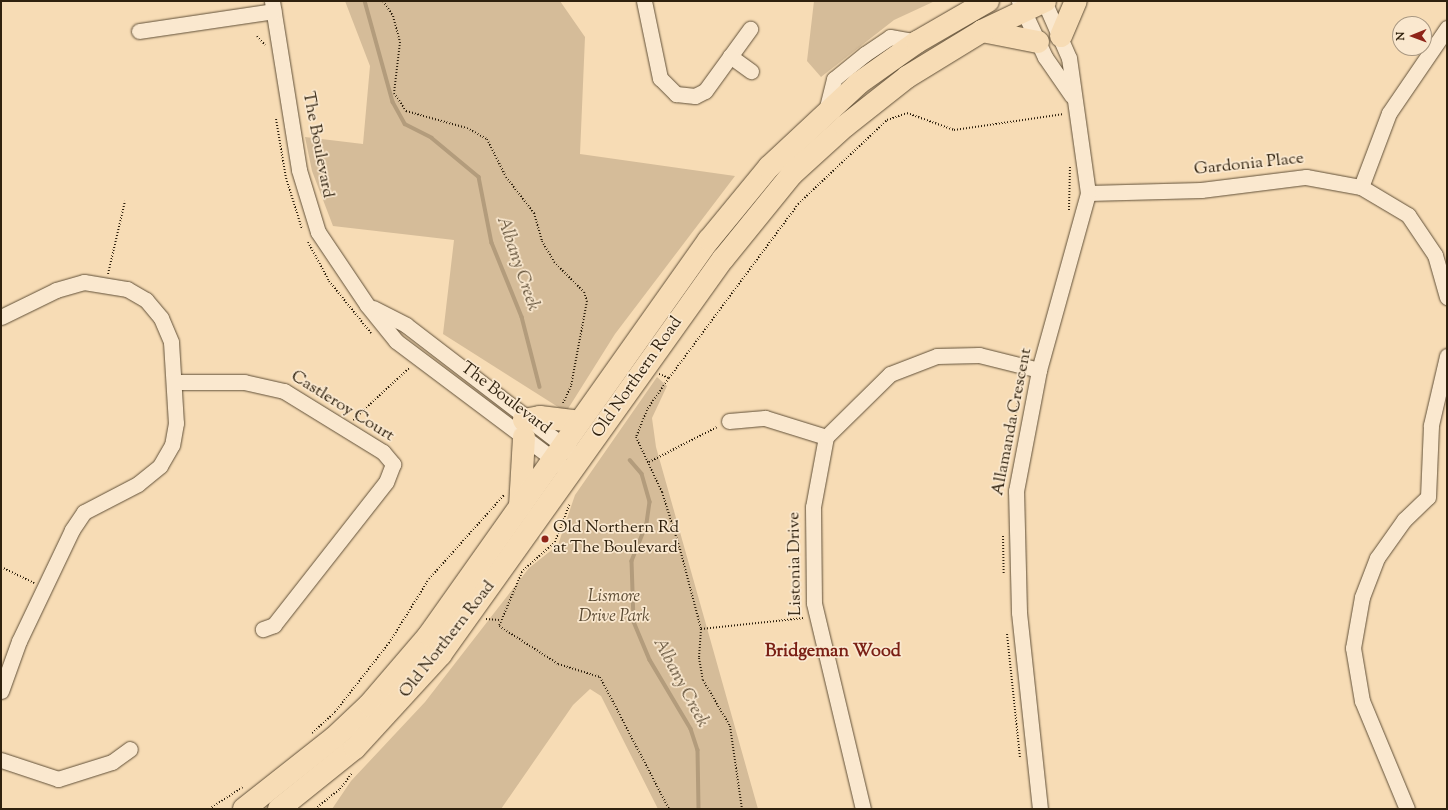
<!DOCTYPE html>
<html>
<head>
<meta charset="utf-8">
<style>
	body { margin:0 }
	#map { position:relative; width:1448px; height:810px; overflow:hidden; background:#f7dcb5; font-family:"Sorts Mill Goudy",serif }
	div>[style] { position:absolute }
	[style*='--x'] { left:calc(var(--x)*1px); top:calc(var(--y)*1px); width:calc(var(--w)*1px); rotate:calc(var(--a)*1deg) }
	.green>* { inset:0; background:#d5bc99 }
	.stream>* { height:3.5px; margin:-1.75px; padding:0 1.75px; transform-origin:1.75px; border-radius:1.75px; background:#b39c7c }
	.path>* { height:2px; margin-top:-1px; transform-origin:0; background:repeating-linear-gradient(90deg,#2f210e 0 1px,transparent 0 3px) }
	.roads { filter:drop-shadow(0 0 1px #615038) drop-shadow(0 0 1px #615038) }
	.minor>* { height:15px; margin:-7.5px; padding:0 7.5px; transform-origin:7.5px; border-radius:7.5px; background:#fae8cf }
	.highway>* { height:22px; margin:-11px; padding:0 11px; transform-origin:11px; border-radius:11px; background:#f7dcb5 }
	.dots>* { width:11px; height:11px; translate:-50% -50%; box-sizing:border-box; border:2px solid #fae8cf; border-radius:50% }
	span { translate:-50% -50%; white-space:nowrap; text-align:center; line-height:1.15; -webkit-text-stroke:3.5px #fae8cf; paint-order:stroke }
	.street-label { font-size:17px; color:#2f210e }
	.poi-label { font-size:17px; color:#2f210e }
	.left { translate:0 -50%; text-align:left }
	.park-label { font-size:17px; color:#584831; font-style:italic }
	.water-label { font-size:18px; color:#5d4c34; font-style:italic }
	.neighbourhood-label { font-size:18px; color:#7a1f14; font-weight:700 }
	.frame { position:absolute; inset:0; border:2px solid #2f210e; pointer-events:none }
	.north { position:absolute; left:1392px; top:16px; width:40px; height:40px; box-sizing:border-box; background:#fae8cf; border:1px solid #a99882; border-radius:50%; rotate:269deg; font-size:11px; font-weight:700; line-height:16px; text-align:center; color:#2f210e }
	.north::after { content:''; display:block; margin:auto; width:14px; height:18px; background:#8f2418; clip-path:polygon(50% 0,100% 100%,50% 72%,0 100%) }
</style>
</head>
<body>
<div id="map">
	<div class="green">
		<i style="clip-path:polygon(345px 1px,560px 1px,585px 37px,580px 154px,735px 176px,615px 334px,566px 412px,443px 334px,454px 240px,333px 226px,312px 171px,305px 137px,363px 144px,370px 66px)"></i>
		<i style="clip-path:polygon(814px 1px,935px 1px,894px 20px,821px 77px,807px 61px)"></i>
		<i style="clip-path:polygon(657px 377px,667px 386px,652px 418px,656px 447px,758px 809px,658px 809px,601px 696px,590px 689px,573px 705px,501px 809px,332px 809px,351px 781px,425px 702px,529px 568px,558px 545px,575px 495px)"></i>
	</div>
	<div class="stream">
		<i style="--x:365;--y:1;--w:105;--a:74.5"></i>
		<i style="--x:393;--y:102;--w:25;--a:61"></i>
		<i style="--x:405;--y:124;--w:30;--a:27"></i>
		<i style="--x:432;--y:138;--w:61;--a:39.7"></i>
		<i style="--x:479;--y:177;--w:67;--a:78.9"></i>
		<i style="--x:492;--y:243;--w:80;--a:67.9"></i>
		<i style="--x:522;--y:317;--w:72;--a:75.6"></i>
		<i style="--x:630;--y:460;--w:18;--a:49"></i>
		<i style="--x:642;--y:474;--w:29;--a:74"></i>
		<i style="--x:650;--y:502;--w:22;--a:98"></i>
		<i style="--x:647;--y:524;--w:40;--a:112"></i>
		<i style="--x:632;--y:561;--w:61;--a:88.1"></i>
		<i style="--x:634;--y:622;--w:41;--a:67.2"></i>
		<i style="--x:650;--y:660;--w:80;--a:59.3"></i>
		<i style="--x:691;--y:729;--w:22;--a:72"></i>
		<i style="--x:698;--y:750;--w:59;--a:89"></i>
	</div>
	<div class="path">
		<i style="--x:383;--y:1;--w:18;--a:56"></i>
		<i style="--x:393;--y:16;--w:27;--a:75"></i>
		<i style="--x:400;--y:42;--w:51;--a:96.7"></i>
		<i style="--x:394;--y:93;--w:22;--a:56"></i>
		<i style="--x:406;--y:111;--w:63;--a:15.6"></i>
		<i style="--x:467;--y:128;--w:23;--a:29"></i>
		<i style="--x:487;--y:139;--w:42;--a:63.4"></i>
		<i style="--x:506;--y:177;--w:46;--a:52.1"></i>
		<i style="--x:534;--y:213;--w:29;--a:74"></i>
		<i style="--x:542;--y:241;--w:24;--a:60"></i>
		<i style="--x:554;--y:262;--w:42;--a:45"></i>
		<i style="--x:584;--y:292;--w:9;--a:72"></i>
		<i style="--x:587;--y:301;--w:86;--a:100.7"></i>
		<i style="--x:571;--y:386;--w:19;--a:115"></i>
		<i style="--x:257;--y:36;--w:12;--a:48"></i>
		<i style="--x:276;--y:119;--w:60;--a:80.4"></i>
		<i style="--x:286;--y:178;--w:53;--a:72.6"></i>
		<i style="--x:1069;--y:210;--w:43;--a:-88.7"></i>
		<i style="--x:308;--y:242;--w:44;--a:61.7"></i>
		<i style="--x:329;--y:281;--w:67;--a:51.1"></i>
		<i style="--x:108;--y:274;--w:75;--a:-76.9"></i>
		<i style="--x:659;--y:374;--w:11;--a:22"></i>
		<i style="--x:669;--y:378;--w:217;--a:-53.4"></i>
		<i style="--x:798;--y:204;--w:122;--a:-43.3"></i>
		<i style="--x:887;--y:120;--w:21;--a:-19"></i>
		<i style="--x:907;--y:113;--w:50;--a:19.9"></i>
		<i style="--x:954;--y:130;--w:111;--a:-8.3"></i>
		<i style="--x:669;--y:378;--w:39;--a:125"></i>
		<i style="--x:647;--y:410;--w:29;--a:112"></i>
		<i style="--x:636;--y:437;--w:61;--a:64.7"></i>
		<i style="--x:662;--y:492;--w:60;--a:72.5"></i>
		<i style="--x:680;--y:549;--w:83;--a:75.3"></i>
		<i style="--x:701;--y:629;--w:29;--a:94"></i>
		<i style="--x:699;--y:658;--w:22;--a:80"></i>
		<i style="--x:703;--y:680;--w:53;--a:59.6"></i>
		<i style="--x:730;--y:726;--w:84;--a:81.8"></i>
		<i style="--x:1017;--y:380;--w:12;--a:70"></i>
		<i style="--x:353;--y:420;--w:78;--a:-42.9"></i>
		<i style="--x:649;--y:462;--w:76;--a:-27.2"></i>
		<i style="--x:1004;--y:481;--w:85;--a:-79.9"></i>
		<i style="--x:1003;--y:536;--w:39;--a:89"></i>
		<i style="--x:1;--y:567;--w:37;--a:26"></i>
		<i style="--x:521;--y:572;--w:45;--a:-41.4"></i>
		<i style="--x:555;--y:542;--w:40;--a:-69"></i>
		<i style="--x:522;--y:572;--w:59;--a:113.1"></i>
		<i style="--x:499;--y:626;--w:70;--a:32.8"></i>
		<i style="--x:558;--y:664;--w:44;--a:17.2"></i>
		<i style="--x:600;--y:677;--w:149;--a:62.4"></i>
		<i style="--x:486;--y:619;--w:13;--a:4"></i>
		<i style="--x:701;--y:629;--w:104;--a:-6.1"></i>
		<i style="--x:1007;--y:634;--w:125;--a:84"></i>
		<i style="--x:312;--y:733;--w:31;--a:-42"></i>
		<i style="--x:335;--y:712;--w:88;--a:-52"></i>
		<i style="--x:389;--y:643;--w:75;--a:-58"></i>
		<i style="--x:429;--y:579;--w:113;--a:-48.2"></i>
		<i style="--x:209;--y:809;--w:40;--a:-32.9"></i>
		<i style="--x:315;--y:809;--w:32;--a:-39"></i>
		<i style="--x:340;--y:789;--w:20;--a:-53"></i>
	</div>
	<div class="roads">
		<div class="minor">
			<i style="--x:272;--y:1;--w:171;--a:80.9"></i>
			<i style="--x:299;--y:170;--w:65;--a:73"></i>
			<i style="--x:318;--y:232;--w:88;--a:56.1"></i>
			<i style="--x:367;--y:305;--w:46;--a:51.1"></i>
			<i style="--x:396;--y:341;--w:206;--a:36.9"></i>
			<i style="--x:644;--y:1;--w:79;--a:78.3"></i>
			<i style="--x:660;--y:78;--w:23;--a:45"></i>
			<i style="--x:676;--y:94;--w:19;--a:6"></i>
			<i style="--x:695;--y:96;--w:11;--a:-27"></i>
			<i style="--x:705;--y:91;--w:77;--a:-54"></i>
			<i style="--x:1019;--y:1;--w:62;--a:65.1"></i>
			<i style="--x:1045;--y:57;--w:47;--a:55.3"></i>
			<i style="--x:139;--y:31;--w:136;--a:-8.4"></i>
			<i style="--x:730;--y:56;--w:26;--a:36"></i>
			<i style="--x:826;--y:111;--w:33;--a:-76"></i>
			<i style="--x:834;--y:79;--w:40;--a:-39"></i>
			<i style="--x:865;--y:54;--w:30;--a:-34"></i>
			<i style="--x:890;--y:37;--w:27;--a:10"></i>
			<i style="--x:1361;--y:187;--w:79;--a:-69.3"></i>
			<i style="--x:1389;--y:113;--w:103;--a:-55.7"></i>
			<i style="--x:1088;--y:193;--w:113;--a:-1.5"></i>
			<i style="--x:1201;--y:190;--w:106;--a:-7.1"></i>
			<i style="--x:1306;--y:177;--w:56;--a:10.3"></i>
			<i style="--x:1361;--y:187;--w:55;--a:30.8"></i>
			<i style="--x:1408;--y:215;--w:48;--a:56"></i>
			<i style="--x:1435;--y:255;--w:44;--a:74.1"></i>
			<i style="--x:373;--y:308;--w:37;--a:27"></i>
			<i style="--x:406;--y:325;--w:207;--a:37.5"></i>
			<i style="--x:1;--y:317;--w:61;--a:-26.1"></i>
			<i style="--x:56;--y:290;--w:29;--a:-16"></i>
			<i style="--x:84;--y:282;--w:44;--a:9.2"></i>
			<i style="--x:127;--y:289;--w:22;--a:30"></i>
			<i style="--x:146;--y:300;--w:23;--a:50"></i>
			<i style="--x:161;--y:318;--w:26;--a:67"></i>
			<i style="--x:171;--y:342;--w:81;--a:86.5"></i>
			<i style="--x:176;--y:423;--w:22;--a:100"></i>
			<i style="--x:172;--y:445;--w:24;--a:120"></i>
			<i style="--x:160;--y:466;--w:28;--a:141"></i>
			<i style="--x:138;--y:484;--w:61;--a:152.6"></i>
			<i style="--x:84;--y:512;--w:22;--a:124"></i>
			<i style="--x:72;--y:530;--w:123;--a:115.5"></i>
			<i style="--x:19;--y:641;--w:53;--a:109.8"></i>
			<i style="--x:176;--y:382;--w:68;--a:0"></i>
			<i style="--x:244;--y:382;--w:41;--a:12.7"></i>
			<i style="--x:284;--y:391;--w:116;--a:31.6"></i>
			<i style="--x:383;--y:452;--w:16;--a:50"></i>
			<i style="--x:393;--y:464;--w:19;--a:111"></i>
			<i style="--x:386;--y:482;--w:182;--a:128.1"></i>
			<i style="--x:274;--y:625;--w:12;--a:160"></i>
			<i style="--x:729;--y:421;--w:36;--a:-5"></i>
			<i style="--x:765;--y:418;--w:64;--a:17.3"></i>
			<i style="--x:1;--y:760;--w:60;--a:18.4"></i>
			<i style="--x:58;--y:779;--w:57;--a:-17.5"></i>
			<i style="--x:112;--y:762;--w:22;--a:-36"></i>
			<i style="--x:863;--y:809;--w:212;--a:-103.4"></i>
			<i style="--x:814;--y:603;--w:96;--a:-90.6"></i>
			<i style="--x:813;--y:507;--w:71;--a:-79.5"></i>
			<i style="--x:826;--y:437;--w:90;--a:-44.5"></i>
			<i style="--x:890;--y:374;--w:50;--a:-21"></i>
			<i style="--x:937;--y:356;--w:42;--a:-1.4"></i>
			<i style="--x:979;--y:355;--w:62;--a:14"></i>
			<i style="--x:1040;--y:809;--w:198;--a:-96.1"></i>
			<i style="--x:1019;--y:612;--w:121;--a:-91.4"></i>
			<i style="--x:1016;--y:491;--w:123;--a:-79.2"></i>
			<i style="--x:1039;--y:370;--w:184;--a:-74.5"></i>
			<i style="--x:1088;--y:193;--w:136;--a:-98"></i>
			<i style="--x:1069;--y:58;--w:62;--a:-113.7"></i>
			<i style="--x:1407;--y:809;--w:117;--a:-112.6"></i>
			<i style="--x:1362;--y:701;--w:54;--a:-99.6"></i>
			<i style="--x:1353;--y:648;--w:52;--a:-80"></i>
			<i style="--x:1362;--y:597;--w:42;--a:-69"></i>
			<i style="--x:1377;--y:558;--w:47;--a:-54.6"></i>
			<i style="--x:1404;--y:520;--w:33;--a:-44"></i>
			<i style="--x:1428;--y:497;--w:72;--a:-87.6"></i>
			<i style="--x:1431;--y:425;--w:71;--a:-76.9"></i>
		</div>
		<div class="highway">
			<i style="--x:982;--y:31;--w:57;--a:11.1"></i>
			<i style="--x:1061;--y:36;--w:38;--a:-67"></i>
			<i style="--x:524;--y:420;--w:16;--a:-11"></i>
			<i style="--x:540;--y:417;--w:39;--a:7"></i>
			<i style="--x:520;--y:507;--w:70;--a:-86.7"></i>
			<i style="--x:244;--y:809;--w:115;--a:-38.3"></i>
			<i style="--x:334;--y:738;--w:48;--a:-43.3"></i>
			<i style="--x:369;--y:705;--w:92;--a:-49.4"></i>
			<i style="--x:429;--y:635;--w:484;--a:-54.7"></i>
			<i style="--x:709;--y:240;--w:94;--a:-50.6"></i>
			<i style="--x:769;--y:167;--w:123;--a:-43"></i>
			<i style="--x:859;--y:83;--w:71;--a:-35.3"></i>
			<i style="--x:917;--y:42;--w:82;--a:-30"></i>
			<i style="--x:279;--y:809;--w:97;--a:-38.8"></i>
			<i style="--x:355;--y:748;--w:127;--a:-47.5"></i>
			<i style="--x:441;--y:654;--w:485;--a:-54.5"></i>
			<i style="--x:723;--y:259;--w:109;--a:-50.9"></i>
			<i style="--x:792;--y:174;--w:72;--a:-42.2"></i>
			<i style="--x:845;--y:126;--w:79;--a:-38.3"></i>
			<i style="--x:907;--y:77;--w:88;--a:-31.5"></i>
			<i style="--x:982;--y:31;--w:70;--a:-25.5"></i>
		</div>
	</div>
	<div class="dots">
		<i style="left:545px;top:539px;background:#8f2418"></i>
	</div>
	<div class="street-label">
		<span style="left:317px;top:145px;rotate:79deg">The Boulevard</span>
		<span style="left:1249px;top:165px;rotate:-6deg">Gardonia Place</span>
		<span style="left:638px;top:378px;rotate:-55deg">Old Northern Road</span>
		<span style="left:505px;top:399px;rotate:37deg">The Boulevard</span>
		<span style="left:342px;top:407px;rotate:32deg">Castleroy Court</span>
		<span style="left:1013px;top:422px;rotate:-79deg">Allamanda Crescent</span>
		<span style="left:796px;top:564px;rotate:-91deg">Listonia Drive</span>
		<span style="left:448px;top:640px;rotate:-52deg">Old Northern Road</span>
	</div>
	<div class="poi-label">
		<span class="left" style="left:553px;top:539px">Old Northern Rd<br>at The Boulevard</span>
	</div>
	<div class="park-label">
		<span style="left:614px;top:608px">Lismore<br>Drive Park</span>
	</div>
	<div class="water-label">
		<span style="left:517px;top:264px;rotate:71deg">Albany Creek</span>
		<span style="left:680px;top:683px;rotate:62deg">Albany Creek</span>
	</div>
	<div class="neighbourhood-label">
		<span style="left:833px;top:652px">Bridgeman Wood</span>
	</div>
	<div class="frame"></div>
	<div class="north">N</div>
</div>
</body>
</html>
